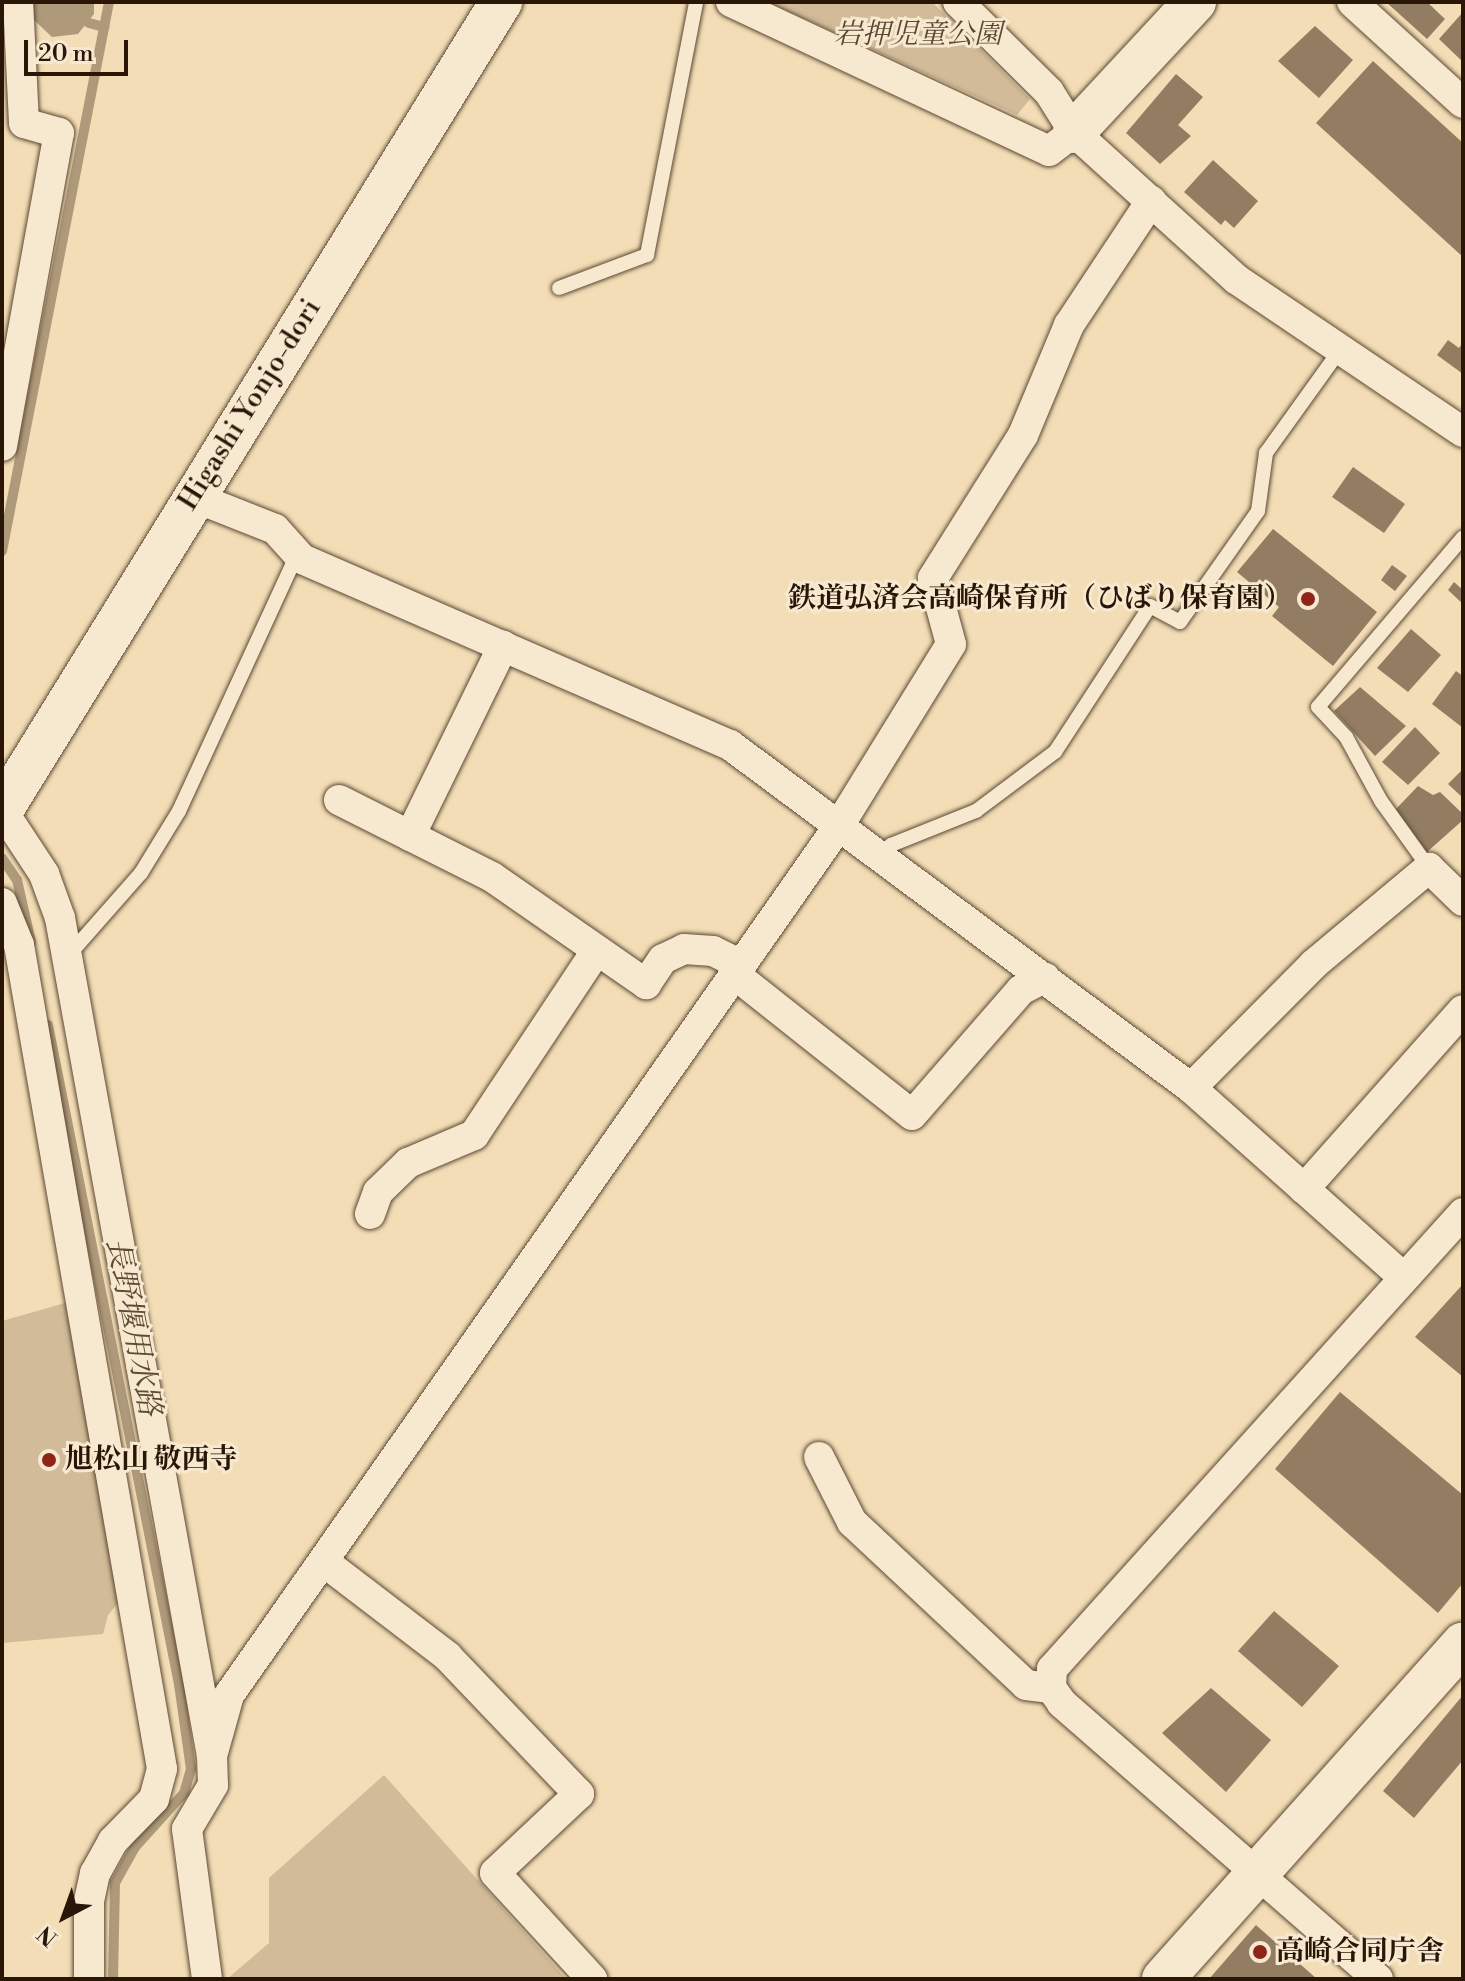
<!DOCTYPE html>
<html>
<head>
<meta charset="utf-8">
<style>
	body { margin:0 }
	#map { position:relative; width:1465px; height:1981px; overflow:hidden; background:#f3ddb6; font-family:"Libre Bodoni","Noto Serif JP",serif }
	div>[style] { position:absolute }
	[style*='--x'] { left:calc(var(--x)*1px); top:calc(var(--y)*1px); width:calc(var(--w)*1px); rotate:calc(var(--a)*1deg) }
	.green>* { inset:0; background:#d1bb98 }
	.water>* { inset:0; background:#ae997a }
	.stream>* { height:10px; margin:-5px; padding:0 5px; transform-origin:5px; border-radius:5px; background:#ae997a }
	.building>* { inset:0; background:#927d62 }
	.roads { filter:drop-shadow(0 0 2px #5c4833) drop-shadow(0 0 2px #5c4833) }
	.lane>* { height:14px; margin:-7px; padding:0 7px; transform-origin:7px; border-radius:7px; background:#f7e9d0 }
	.street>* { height:30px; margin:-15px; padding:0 15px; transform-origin:15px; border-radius:15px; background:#f7e9d0 }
	.secondary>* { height:42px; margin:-21px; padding:0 21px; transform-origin:21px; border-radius:21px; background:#f7e9d0 }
	.dots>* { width:22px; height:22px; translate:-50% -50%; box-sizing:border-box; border:4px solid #f7e9d0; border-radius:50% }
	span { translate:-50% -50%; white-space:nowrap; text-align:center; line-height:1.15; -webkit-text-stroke:6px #f7e9d0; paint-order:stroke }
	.park-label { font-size:28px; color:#5b4832; font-style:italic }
	.street-label { font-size:28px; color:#291607 }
	.poi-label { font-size:28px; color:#291607; font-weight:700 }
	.right { translate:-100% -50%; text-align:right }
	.left { translate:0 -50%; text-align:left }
	.water-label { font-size:30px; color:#5e4a35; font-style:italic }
	.frame { position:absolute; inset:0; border:4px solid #291607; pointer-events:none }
	.north { position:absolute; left:24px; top:1877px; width:80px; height:80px; -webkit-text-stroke:6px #f7e9d0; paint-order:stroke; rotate:221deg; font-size:22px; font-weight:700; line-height:32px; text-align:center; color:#291607 }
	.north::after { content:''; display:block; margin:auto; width:28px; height:36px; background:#291607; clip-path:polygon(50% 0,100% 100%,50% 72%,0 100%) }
	.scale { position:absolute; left:24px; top:40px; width:104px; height:36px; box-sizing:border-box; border:4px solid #291607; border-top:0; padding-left:10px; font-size:24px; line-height:28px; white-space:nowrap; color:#291607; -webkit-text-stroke:6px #f7e9d0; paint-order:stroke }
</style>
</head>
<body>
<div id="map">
	<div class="green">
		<i style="clip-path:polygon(768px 2px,932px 2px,1030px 99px,1017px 115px)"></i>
		<i style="clip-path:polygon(65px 1303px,122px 1598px,108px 1615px,103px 1634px,2px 1643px,2px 1321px)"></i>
		<i style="clip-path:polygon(384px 1775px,566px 1979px,227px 1979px,269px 1943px,269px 1878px)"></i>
	</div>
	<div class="water">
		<i style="clip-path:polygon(31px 2px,94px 2px,94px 14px,78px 34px,52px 37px,33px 19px)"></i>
	</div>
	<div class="stream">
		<i style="--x:89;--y:23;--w:16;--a:15"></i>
		<i style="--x:2;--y:551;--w:559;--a:-78.97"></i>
		<i style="--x:2;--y:858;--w:27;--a:56"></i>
		<i style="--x:17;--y:880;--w:64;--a:77.3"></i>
		<i style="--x:48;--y:1025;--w:672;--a:78.76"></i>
		<i style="--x:179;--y:1684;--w:86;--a:82"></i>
		<i style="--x:191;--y:1769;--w:25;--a:106"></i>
		<i style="--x:184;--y:1793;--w:73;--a:132.2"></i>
		<i style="--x:135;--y:1847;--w:41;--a:119.1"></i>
		<i style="--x:115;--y:1883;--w:96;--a:91.2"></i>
	</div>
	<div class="building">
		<i style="clip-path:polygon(1386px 2px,1427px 2px,1445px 19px,1427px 39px)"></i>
		<i style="clip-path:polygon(1463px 12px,1463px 62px,1439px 39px)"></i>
		<i style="clip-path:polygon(1315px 26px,1353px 60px,1319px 98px,1278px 61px)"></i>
		<i style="clip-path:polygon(1373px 61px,1463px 143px,1463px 257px,1316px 123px)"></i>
		<i style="clip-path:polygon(1176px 74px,1203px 97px,1178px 125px,1191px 136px,1160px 164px,1126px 133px)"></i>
		<i style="clip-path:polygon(1213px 160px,1258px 201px,1234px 228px,1225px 220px,1221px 225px,1184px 192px)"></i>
		<i style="clip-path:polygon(1448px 340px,1459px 348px,1463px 342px,1463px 374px,1437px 355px)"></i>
		<i style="clip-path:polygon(1353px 467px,1405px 504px,1384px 533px,1332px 497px)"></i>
		<i style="clip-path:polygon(1273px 529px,1377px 612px,1333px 666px,1272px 616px,1279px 607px,1237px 572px)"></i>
		<i style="clip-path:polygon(1392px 565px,1407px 576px,1395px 591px,1381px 580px)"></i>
		<i style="clip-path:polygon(1454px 582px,1463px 590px,1463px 604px,1448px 590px)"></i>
		<i style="clip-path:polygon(1411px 629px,1441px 655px,1408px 692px,1377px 668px)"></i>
		<i style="clip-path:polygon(1456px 671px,1463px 676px,1463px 728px,1432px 704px)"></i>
		<i style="clip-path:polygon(1360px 687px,1406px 726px,1375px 756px,1334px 711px)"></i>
		<i style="clip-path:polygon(1415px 727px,1440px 753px,1408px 785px,1382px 762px)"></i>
		<i style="clip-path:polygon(1463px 769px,1463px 798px,1448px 784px)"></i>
		<i style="clip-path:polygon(1418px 786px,1433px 795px,1440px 792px,1463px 814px,1463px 820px,1427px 852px,1396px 809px)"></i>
		<i style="clip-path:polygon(1463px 1284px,1463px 1377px,1415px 1337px)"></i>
		<i style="clip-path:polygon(1340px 1392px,1463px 1495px,1463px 1583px,1438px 1613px,1275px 1469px)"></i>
		<i style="clip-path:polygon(1274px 1611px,1339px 1666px,1302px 1707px,1238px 1651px)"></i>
		<i style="clip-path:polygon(1211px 1688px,1271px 1740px,1226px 1792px,1162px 1733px)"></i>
		<i style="clip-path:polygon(1463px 1695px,1463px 1760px,1414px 1818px,1383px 1791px)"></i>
		<i style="clip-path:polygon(1256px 1925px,1317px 1979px,1209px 1979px)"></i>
	</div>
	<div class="roads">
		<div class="lane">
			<i style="--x:559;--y:288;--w:94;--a:-20.6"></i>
			<i style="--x:647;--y:255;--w:258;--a:-79"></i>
			<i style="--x:881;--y:856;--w:15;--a:-48"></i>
			<i style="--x:891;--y:845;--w:92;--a:-21.8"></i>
			<i style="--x:976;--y:811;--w:99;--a:-36.8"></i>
			<i style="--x:1055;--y:752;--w:174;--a:-56.9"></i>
			<i style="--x:1150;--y:606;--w:34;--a:28"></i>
			<i style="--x:1180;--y:622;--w:136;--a:-54.9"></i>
			<i style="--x:1258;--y:511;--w:59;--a:-82.1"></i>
			<i style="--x:1266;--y:453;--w:127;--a:-54.3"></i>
			<i style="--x:1429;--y:868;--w:82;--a:-125.6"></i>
			<i style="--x:1381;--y:801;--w:73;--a:-118.7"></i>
			<i style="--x:1346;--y:737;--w:41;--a:-133"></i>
			<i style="--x:1318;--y:707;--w:223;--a:-49.5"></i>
			<i style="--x:67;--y:957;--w:112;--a:-48.6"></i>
			<i style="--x:141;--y:873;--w:73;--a:-58.5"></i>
			<i style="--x:179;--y:811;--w:271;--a:-65.3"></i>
			<i style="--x:292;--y:565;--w:12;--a:-31"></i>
		</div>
		<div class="street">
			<i style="--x:731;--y:2;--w:351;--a:25.1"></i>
			<i style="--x:1049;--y:151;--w:31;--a:-37"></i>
			<i style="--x:958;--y:2;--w:128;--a:44.7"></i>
			<i style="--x:1049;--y:92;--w:47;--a:58"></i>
			<i style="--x:1074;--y:132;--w:219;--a:42.2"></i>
			<i style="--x:1236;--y:279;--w:274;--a:34"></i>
			<i style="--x:1352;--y:2;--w:150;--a:42.3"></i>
			<i style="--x:2;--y:446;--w:318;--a:-79.7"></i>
			<i style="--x:59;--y:133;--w:36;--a:-164"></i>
			<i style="--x:24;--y:123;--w:121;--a:-92.8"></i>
			<i style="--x:194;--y:497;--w:87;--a:21.6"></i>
			<i style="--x:275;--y:529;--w:40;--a:48"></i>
			<i style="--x:302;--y:559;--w:467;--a:23.5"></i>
			<i style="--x:730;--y:745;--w:575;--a:36.65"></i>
			<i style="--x:1191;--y:1088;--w:285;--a:41.7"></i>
			<i style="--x:339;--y:800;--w:171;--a:26.7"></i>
			<i style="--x:492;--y:877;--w:188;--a:34.8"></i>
			<i style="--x:646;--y:984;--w:30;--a:-56"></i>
			<i style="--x:663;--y:959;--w:23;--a:-25"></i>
			<i style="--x:684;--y:949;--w:29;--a:4"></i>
			<i style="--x:713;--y:951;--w:30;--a:26"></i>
			<i style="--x:2;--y:810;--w:77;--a:56.7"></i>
			<i style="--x:44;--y:874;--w:47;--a:70"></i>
			<i style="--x:60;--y:918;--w:852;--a:79.72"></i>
			<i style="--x:212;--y:1756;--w:29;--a:88"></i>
			<i style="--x:213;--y:1785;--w:51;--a:120.6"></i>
			<i style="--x:187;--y:1829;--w:151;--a:82.4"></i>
			<i style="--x:410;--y:836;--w:212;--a:-63.9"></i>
			<i style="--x:2;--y:903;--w:45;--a:68"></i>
			<i style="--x:19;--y:945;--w:836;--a:80.15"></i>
			<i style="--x:162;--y:1769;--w:31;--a:105"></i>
			<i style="--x:154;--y:1799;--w:59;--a:134.3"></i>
			<i style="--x:113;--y:1841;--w:37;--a:119"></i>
			<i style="--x:95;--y:1873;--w:29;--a:102"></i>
			<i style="--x:89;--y:1901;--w:78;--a:90"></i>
			<i style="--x:733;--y:973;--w:228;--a:38.4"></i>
			<i style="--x:912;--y:1115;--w:166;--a:-48.9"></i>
			<i style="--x:1021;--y:990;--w:27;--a:-27"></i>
			<i style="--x:1191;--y:1088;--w:175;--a:-45.2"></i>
			<i style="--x:1314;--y:964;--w:150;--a:-39.9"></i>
			<i style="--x:1429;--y:868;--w:47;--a:44.1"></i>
			<i style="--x:1304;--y:1189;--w:239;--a:-48.4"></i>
			<i style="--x:370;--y:1214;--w:23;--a:-70"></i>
			<i style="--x:378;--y:1192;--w:42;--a:-44"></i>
			<i style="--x:408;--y:1163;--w:72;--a:-23"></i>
			<i style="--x:474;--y:1135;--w:222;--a:-56.4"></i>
			<i style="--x:819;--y:1457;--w:73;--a:63.1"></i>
			<i style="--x:852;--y:1522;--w:238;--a:43.1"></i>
			<i style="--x:1026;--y:1685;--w:25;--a:7"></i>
			<i style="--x:336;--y:1571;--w:140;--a:37.4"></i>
			<i style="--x:447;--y:1656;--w:191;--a:46.3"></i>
			<i style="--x:579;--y:1794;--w:115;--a:136.8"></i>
			<i style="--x:495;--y:1873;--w:144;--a:47.5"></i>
			<i style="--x:212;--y:1756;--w:63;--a:-74.4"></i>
			<i style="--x:229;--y:1695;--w:1064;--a:-54.95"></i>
			<i style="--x:840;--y:824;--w:211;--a:-58.3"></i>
			<i style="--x:951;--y:644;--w:68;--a:-105.3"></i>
			<i style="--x:933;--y:578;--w:169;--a:-57.8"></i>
			<i style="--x:1023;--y:435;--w:119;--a:-67.3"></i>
			<i style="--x:1069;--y:325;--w:149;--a:-56.5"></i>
			<i style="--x:1378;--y:1979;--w:420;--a:-138.9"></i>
			<i style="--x:1062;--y:1703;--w:19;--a:-126"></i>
			<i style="--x:1051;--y:1688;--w:19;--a:-87"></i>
			<i style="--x:1052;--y:1669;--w:614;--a:-47.97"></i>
		</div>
		<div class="secondary">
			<i style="--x:1074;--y:132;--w:178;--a:-47.1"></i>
			<i style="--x:2;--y:810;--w:950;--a:-58.3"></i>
			<i style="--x:1163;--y:1979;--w:450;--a:-48.2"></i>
		</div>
	</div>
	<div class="dots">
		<i style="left:1308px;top:599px;background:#8f2418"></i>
		<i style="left:49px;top:1460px;background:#8f2418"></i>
		<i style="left:1260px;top:1952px;background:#8f2418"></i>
	</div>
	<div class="park-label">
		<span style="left:918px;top:35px">岩押児童公園</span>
	</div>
	<div class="street-label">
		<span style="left:250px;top:405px;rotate:-58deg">Higashi Yonjo-dori</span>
	</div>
	<div class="poi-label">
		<span class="right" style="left:1292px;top:599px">鉄道弘済会高崎保育所（ひばり保育園）</span>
		<span class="left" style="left:65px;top:1460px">旭松山 敬西寺</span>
		<span class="left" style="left:1276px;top:1952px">高崎合同庁舎</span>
	</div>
	<div class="water-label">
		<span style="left:133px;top:1327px;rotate:79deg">長野堰用水路</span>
	</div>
	<div class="frame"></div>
	<div class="north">N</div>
	<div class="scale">20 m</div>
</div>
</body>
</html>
